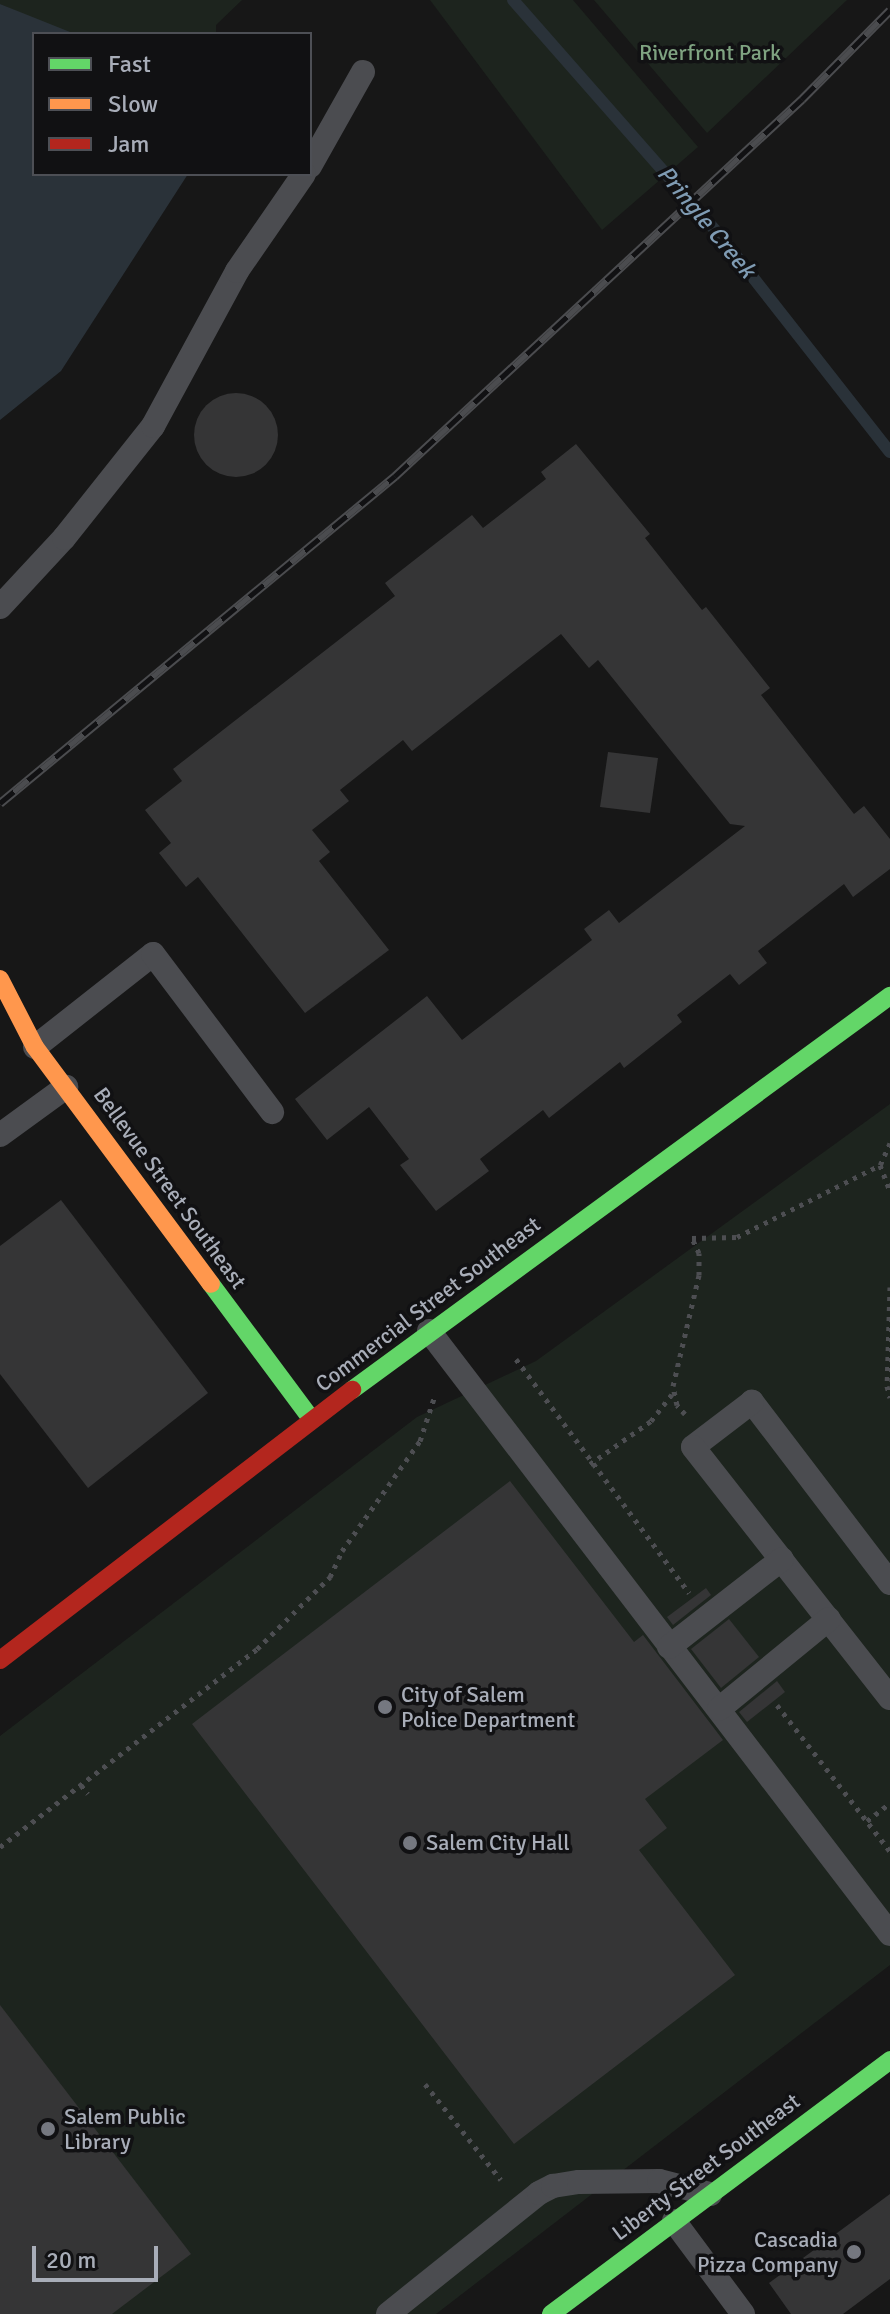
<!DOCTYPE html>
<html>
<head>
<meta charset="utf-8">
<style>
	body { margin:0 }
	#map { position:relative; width:890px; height:2314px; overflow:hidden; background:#171717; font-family:Signika,sans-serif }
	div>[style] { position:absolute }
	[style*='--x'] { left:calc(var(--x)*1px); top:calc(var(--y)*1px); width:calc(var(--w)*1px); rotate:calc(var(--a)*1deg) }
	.green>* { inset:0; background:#1d241e }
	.water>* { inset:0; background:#2a3239 }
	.stream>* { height:12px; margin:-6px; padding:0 6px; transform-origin:6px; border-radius:6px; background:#2a3239 }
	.building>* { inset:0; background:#353536 }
	.round { border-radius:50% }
	.path>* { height:5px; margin-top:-2.5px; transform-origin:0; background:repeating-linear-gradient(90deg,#4d4e52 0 4px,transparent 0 10px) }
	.lane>* { height:24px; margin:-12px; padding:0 12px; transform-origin:12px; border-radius:12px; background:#4b4c50 }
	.fast>* { height:18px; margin:-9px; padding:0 9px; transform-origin:9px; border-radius:9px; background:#63d668 }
	.slow>* { height:18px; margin:-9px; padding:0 9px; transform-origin:9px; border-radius:9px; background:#ff974d }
	.jam>* { height:18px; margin:-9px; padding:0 9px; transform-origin:9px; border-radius:9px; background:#b3261e }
	.rail>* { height:9px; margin-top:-4.5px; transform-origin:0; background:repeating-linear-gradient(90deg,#111113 0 18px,#4b4c4f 0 36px); box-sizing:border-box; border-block:2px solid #4b4c4f }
	.dots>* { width:22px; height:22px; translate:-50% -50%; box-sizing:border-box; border:4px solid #111113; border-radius:50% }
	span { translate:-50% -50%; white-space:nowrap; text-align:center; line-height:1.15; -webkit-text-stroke:7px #111113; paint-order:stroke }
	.park-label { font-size:22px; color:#7fa381 }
	.street-label { font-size:22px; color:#a8adb8 }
	.poi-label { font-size:22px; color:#a8adb8 }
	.left { translate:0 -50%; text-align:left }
	.right { translate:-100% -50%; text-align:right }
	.water-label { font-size:24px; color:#7f9bb3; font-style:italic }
	.legend { position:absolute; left:32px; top:32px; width:280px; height:144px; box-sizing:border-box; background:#111113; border:2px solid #4d4f55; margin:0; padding:10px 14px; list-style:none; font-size:24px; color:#a8adb8 }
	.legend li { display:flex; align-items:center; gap:16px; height:40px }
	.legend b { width:40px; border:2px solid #4d4f55 }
	.scale { position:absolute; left:32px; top:2246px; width:126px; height:36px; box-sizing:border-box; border:4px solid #a8adb8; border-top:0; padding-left:10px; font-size:24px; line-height:28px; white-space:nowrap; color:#a8adb8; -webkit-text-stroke:6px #111113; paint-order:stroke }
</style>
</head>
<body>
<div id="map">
	<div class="green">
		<i style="clip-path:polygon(0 0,242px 0,216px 25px,216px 34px,70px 34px,0 4px)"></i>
		<i style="clip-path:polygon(430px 0,573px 0,698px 147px,602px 230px)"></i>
		<i style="clip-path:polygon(594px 0,847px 0,707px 133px)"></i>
		<i style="clip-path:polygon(890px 1104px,890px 1965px,436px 2314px,0 2314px,0 1736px,417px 1417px,536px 1361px)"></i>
	</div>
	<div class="water">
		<i style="clip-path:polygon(0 4px,70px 32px,34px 34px,34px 174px,188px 174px,61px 371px,0 420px)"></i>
	</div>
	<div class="stream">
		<i style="--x:513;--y:0;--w:317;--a:48.7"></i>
		<i style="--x:722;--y:238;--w:272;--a:51.9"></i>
	</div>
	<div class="building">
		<i class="round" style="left:194px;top:393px;width:84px;height:84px"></i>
		<i style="clip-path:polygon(576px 444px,650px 534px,645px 538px,702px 610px,706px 607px,770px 688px,761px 695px,854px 814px,864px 806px,890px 839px,890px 869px,853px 897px,844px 884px,758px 951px,767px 963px,739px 985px,730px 974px,677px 1015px,682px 1022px,624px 1068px,620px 1062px,549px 1118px,543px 1110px,480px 1159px,489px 1171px,436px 1211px,400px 1165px,409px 1159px,369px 1107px,327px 1140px,295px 1099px,427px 996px,462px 1040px,592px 940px,584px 929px,609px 910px,619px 923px,745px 826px,730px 824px,598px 660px,589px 668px,561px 634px,412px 751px,403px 740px,340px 790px,349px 801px,312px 830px,330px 852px,319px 861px,389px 950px,305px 1013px,198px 877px,186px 887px,159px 853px,171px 843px,145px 810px,182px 781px,173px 769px,395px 596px,385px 583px,472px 515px,483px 528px,546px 479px,541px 472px)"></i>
		<i style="clip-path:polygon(608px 752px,658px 758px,650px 813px,600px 807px)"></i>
		<i style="clip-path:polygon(61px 1200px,208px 1393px,88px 1488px,0 1374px,0 1246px)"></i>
		<i style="clip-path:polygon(510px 1481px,634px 1642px,643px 1635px,723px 1740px,645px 1799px,667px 1828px,639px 1850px,735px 1975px,514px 2144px,192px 1724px)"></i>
		<i style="clip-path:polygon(706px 1588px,711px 1595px,673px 1625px,667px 1617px)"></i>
		<i style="clip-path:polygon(729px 1619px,759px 1657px,721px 1688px,691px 1649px)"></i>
		<i style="clip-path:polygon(777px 1681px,785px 1692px,747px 1722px,739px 1712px)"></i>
		<i style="clip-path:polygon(0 2005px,191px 2254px,112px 2314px,0 2314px)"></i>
		<i style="clip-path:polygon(890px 2194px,890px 2279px,843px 2314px,791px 2314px,769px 2283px)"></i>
	</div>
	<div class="path">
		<i style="--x:890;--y:1143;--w:24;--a:114"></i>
		<i style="--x:880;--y:1165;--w:28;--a:69"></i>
		<i style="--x:890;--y:1287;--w:99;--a:91.7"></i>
		<i style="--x:887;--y:1386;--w:12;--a:76"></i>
		<i style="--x:516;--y:1359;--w:291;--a:53.5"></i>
		<i style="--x:685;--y:1414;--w:12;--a:-132"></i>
		<i style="--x:677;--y:1405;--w:19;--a:-102"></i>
		<i style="--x:673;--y:1386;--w:114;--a:-76.8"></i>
		<i style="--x:699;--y:1275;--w:22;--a:-90"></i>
		<i style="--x:699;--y:1253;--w:17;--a:-115"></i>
		<i style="--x:692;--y:1238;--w:45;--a:-1.3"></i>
		<i style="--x:737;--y:1237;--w:160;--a:-26.7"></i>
		<i style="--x:590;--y:1464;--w:75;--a:-35.2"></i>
		<i style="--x:651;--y:1421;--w:34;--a:-52"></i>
		<i style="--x:777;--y:1705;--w:185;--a:52.3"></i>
		<i style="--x:81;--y:1785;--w:11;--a:52"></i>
		<i style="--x:867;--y:1821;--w:29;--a:-38"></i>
		<i style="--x:0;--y:1847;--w:324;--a:-37.6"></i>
		<i style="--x:257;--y:1649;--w:103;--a:-44.6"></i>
		<i style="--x:330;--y:1577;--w:29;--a:-65"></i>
		<i style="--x:342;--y:1551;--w:135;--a:-54.7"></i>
		<i style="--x:420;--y:1441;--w:48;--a:-71.9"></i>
		<i style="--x:425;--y:2084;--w:122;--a:51.6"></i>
	</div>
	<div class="lane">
		<i style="--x:310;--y:166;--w:108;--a:-60.6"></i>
		<i style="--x:0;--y:607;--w:94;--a:-47.2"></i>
		<i style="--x:64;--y:538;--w:143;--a:-51.5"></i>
		<i style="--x:153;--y:426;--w:176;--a:-61.5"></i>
		<i style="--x:237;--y:271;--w:118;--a:-55.4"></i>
		<i style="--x:35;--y:1047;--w:150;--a:-38.2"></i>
		<i style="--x:153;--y:954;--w:198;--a:53"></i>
		<i style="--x:0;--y:1135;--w:82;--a:-36"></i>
		<i style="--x:429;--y:1331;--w:759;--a:52.6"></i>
		<i style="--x:890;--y:1583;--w:228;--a:-127.3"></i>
		<i style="--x:752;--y:1402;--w:74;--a:142.7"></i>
		<i style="--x:693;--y:1447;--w:319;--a:51.9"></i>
		<i style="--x:669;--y:1647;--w:143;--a:-37.9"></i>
		<i style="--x:719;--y:1709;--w:142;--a:-39.3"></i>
		<i style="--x:674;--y:2221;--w:116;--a:53.4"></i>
		<i style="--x:388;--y:2314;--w:193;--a:-38.7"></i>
		<i style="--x:539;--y:2193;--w:16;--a:-27"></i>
		<i style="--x:553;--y:2186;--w:26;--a:-9"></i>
		<i style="--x:579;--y:2182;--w:80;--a:-0.7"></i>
		<i style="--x:659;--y:2181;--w:53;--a:14.3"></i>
	</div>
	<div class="fast">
		<i style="--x:211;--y:1284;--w:169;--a:53.4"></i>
		<i style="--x:352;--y:1390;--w:667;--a:-36.22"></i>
		<i style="--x:551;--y:2314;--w:424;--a:-36.8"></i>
	</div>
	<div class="slow">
		<i style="--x:0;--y:979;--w:76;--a:62.8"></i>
		<i style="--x:35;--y:1047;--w:295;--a:53.4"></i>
	</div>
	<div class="jam">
		<i style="--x:0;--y:1660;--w:444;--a:-37.5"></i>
	</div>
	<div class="rail">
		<i style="--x:0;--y:803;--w:513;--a:-39.62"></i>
		<i style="--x:395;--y:476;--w:555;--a:-42.81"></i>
		<i style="--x:802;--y:99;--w:125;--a:-45.3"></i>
	</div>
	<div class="dots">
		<i style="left:385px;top:1707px;background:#757880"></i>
		<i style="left:410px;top:1843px;background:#757880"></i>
		<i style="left:48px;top:2129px;background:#757880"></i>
		<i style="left:854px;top:2252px;background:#757880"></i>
	</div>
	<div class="park-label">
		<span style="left:710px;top:53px">Riverfront Park</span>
	</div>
	<div class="street-label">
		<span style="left:170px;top:1188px;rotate:54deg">Bellevue Street Southeast</span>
		<span style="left:428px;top:1304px;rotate:-37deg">Commercial Street Southeast</span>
		<span style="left:706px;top:2167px;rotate:-37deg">Liberty Street Southeast</span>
	</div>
	<div class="poi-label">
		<span class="left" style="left:401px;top:1707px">City of Salem<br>Police Department</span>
		<span class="left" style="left:426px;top:1843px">Salem City Hall</span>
		<span class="left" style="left:64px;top:2129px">Salem Public<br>Library</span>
		<span class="right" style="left:838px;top:2252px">Cascadia<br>Pizza Company</span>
	</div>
	<div class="water-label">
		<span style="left:706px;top:222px;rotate:50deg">Pringle Creek</span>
	</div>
	<ul class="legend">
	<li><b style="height:10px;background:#63d668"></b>Fast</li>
	<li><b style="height:10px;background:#ff974d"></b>Slow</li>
	<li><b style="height:10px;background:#b3261e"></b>Jam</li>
	</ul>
	<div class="scale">20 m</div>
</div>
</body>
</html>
